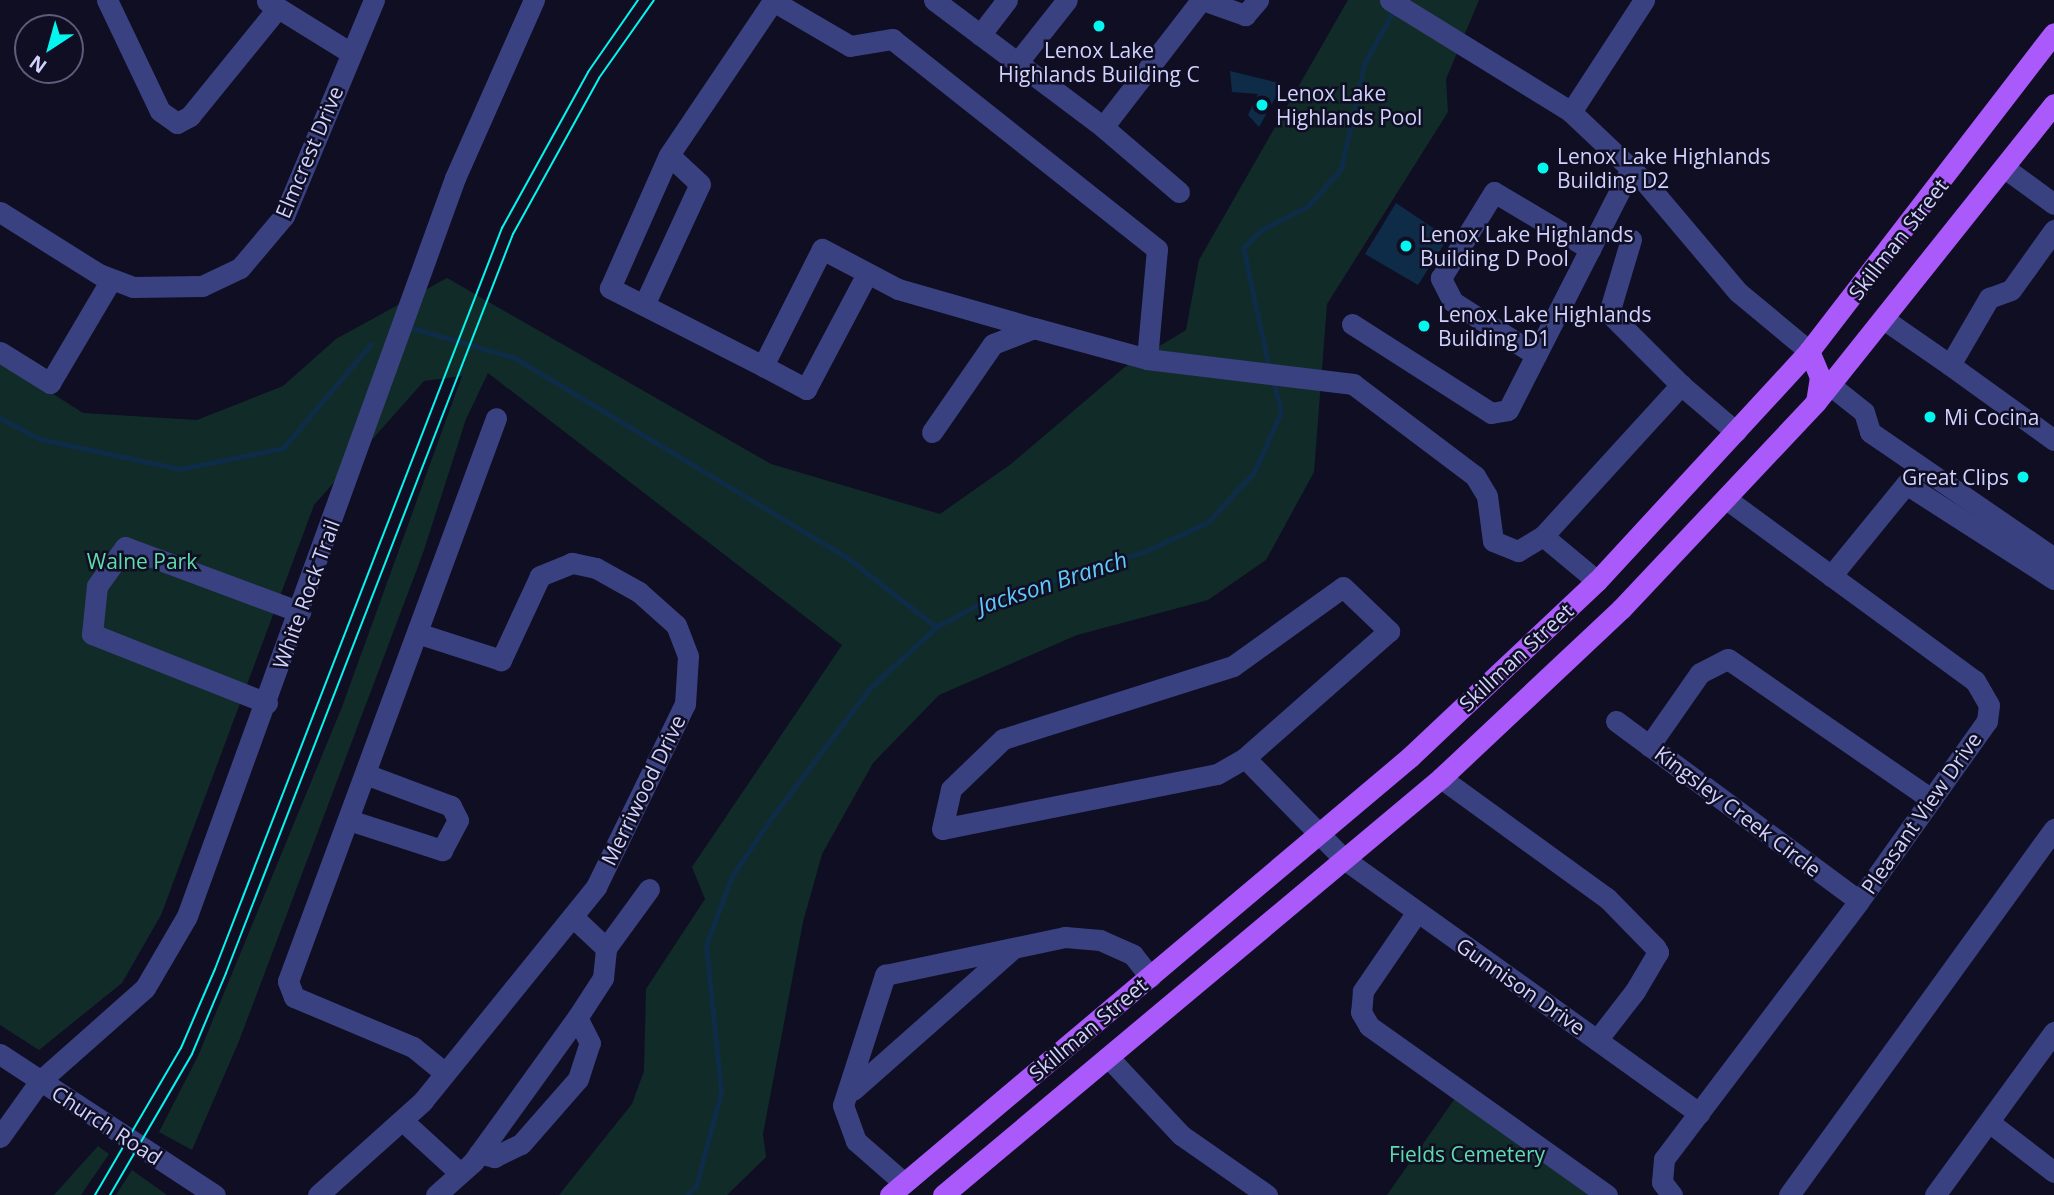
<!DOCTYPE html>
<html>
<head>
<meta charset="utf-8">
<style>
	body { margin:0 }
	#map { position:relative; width:2054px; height:1195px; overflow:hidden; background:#0f0e23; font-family:"Open Sans",sans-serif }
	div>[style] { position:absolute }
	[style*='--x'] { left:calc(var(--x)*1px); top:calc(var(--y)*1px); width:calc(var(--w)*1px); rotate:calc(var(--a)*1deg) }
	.green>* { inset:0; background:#112c28 }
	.water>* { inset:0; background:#0e2c47 }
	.stream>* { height:5px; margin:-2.5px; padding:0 2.5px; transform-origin:2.5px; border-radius:2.5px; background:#0e2c47 }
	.minor>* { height:21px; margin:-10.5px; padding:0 10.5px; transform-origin:10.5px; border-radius:10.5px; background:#3a4181 }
	.major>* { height:21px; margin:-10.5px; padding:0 10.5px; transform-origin:10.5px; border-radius:10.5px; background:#aa5afb }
	.tram>* { height:2px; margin:-1px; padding:0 1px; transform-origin:1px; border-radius:1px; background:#05f6ee }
	.dots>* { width:19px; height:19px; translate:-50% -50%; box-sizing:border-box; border:4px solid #0f0e23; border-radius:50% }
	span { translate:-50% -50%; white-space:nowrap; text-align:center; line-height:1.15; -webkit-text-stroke:5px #0f0e23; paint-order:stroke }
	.poi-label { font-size:21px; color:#d1d2fe }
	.left { translate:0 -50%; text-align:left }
	.right { translate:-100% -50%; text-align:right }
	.street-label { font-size:21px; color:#d1d2fe }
	.park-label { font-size:21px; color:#5eddac }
	.water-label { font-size:23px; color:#61c8fc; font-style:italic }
	.north { position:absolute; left:14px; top:14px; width:70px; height:70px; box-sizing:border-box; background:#0f0e23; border:2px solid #5d5c7b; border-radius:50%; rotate:216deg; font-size:19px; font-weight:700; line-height:28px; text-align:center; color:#d1d2fe }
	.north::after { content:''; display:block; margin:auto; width:24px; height:32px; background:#05f6ee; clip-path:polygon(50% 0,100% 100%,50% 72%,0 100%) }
</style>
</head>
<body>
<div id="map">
	<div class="green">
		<i style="clip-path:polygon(1348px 0,1479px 0,1446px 79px,1448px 112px,1327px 304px,1314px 472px,1266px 560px,1208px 600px,1077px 635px,939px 695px,873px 763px,822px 854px,803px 922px,763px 1134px,766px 1157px,727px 1195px,559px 1195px,632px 1104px,644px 1071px,646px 989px,705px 899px,692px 867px,842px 645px,488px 373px,466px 419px,423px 553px,239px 1041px,192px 1150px,159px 1132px,198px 1056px,342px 707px,462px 376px,424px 381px,314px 505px,161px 915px,122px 983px,39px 1050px,0 1025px,0 360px,83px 413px,197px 420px,283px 386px,336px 339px,447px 278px,771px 464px,940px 514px,1011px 464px,1125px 367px,1186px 330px,1199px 260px)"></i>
		<i style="clip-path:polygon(1456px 1097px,1596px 1195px,1387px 1195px)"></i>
		<i style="clip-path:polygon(98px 1146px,109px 1154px,81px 1195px,54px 1195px)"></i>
		<i style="clip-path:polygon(132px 1170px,167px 1195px,116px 1195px)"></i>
	</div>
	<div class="water">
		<i style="clip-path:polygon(1230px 71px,1283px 84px,1259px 127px,1248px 115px,1258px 94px,1232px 92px)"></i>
		<i style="clip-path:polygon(1396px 203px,1448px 238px,1418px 285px,1365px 254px)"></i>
	</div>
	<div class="stream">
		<i style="--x:406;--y:326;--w:114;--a:16.4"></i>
		<i style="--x:515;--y:358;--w:385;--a:31"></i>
		<i style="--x:845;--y:556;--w:115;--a:38"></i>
		<i style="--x:1269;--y:368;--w:123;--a:-102.2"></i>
		<i style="--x:1243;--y:248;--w:25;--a:-45"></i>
		<i style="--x:1261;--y:230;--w:53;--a:-27.1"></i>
		<i style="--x:1308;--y:206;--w:50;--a:-48.3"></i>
		<i style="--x:1341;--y:169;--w:107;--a:-77.6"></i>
		<i style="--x:1364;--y:64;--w:62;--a:-60.9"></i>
		<i style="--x:0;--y:418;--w:45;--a:27.7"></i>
		<i style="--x:40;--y:439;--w:143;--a:12.1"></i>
		<i style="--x:180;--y:469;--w:105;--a:-11.5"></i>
		<i style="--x:283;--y:448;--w:136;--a:-49.8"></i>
		<i style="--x:687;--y:1195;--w:13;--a:-45"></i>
		<i style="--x:696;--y:1186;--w:97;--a:-75.1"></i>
		<i style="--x:721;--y:1092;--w:148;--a:-95.8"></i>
		<i style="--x:706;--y:945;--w:74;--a:-69.4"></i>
		<i style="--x:732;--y:876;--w:71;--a:-55.9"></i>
		<i style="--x:772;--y:817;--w:162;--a:-52.8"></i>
		<i style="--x:870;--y:688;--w:90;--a:-42.7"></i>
		<i style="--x:936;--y:627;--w:49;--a:-28.1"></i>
		<i style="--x:979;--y:604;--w:175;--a:-17.6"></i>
		<i style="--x:1146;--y:551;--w:68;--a:-25.1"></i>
		<i style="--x:1208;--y:522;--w:68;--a:-47.4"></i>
		<i style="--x:1254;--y:472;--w:66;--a:-65.8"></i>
		<i style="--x:1281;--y:412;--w:32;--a:-104"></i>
	</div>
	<div class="minor">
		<i style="--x:107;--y:0;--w:123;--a:64.5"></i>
		<i style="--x:160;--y:111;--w:21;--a:35"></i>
		<i style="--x:177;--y:123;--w:15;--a:-28"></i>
		<i style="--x:190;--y:116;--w:138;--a:-50.9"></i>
		<i style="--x:934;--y:0;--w:211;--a:36.9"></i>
		<i style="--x:1203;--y:0;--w:45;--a:19.7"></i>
		<i style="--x:1245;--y:15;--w:20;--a:-49"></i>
		<i style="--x:1390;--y:0;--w:213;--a:31.7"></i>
		<i style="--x:1571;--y:112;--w:102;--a:43.4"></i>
		<i style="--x:1645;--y:182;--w:144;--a:49.8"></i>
		<i style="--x:1738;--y:292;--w:92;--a:39.7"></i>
		<i style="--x:267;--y:1;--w:99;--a:31.8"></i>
		<i style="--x:980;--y:35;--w:44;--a:-52.4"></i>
		<i style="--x:1017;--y:63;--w:80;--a:-51.6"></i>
		<i style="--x:1571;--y:112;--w:134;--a:-56.9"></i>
		<i style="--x:2006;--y:169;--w:59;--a:36.1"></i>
		<i style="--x:1179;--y:192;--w:100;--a:-139.5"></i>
		<i style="--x:1103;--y:127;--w:160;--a:-52.3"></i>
		<i style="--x:0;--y:212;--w:117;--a:32.1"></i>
		<i style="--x:99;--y:274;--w:36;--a:21"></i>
		<i style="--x:133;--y:287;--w:69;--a:-0.8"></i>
		<i style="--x:202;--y:286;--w:42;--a:-25.3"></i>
		<i style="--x:240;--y:268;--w:68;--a:-49.8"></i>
		<i style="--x:284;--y:216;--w:234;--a:-67.4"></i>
		<i style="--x:644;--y:305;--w:133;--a:-65.2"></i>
		<i style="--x:700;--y:184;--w:42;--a:-136.9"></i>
		<i style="--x:1885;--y:320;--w:79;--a:34.7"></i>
		<i style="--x:1950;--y:365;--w:78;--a:-59.8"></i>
		<i style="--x:1989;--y:298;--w:23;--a:-20"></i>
		<i style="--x:2011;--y:290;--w:74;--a:-54.4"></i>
		<i style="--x:1352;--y:324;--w:165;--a:32.6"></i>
		<i style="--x:1491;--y:413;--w:17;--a:-10"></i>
		<i style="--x:1508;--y:410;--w:271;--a:-63"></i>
		<i style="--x:1034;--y:328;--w:141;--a:-164"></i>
		<i style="--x:898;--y:289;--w:86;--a:-152.2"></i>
		<i style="--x:822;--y:249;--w:131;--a:116.8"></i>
		<i style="--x:763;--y:366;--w:172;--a:-153"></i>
		<i style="--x:610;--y:288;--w:145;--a:-66.1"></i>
		<i style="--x:669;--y:155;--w:186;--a:-56"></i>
		<i style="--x:773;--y:1;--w:89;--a:30.3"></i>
		<i style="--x:850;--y:46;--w:43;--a:-9.5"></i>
		<i style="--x:892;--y:39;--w:338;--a:38.4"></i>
		<i style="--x:1157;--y:249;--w:110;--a:95.2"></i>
		<i style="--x:1147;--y:359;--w:208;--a:6.9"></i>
		<i style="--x:1353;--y:384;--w:153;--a:37"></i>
		<i style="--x:1475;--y:476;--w:23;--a:59"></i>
		<i style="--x:1487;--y:496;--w:45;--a:82.4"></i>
		<i style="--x:1493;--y:541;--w:27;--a:22"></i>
		<i style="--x:1518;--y:551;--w:29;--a:-31"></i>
		<i style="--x:1543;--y:536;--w:70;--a:39.8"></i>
		<i style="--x:0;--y:352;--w:59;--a:31.8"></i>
		<i style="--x:50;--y:383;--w:120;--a:-59.4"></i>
		<i style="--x:1536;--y:355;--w:98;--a:-147.4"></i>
		<i style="--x:1453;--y:302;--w:27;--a:-117"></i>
		<i style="--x:1441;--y:278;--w:101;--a:-58.4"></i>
		<i style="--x:1494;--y:192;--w:112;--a:30.7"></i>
		<i style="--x:1950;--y:365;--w:128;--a:35.8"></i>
		<i style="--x:763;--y:366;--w:49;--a:28.1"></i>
		<i style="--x:806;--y:389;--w:130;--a:-62.1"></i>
		<i style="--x:1681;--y:385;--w:72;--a:40.5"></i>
		<i style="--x:1830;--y:385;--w:43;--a:38.5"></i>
		<i style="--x:1864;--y:412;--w:21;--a:73"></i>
		<i style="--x:1870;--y:432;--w:223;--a:34.4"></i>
		<i style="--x:932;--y:432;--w:107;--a:-55.3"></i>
		<i style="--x:993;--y:344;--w:44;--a:-21.3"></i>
		<i style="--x:1034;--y:328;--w:117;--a:15.3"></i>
		<i style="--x:1543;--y:536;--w:205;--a:-47.6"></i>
		<i style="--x:1681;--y:385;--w:102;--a:-135"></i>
		<i style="--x:1609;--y:313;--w:77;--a:-73.4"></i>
		<i style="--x:1831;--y:576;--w:119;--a:-50.8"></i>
		<i style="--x:1906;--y:484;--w:176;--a:32.7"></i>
		<i style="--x:267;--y:703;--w:188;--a:-158.5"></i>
		<i style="--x:92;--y:634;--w:48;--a:-84.1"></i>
		<i style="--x:97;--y:586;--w:48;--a:-54.3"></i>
		<i style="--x:125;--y:547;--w:187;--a:20.4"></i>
		<i style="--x:1616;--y:721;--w:302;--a:36.5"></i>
		<i style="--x:1649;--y:746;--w:89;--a:-55.1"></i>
		<i style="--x:1700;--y:673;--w:31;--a:-27"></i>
		<i style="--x:1728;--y:659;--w:247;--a:34.6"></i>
		<i style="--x:1245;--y:758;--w:32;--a:150"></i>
		<i style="--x:1217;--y:774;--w:280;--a:168.7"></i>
		<i style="--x:942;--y:829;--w:41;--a:-77.3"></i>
		<i style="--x:951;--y:789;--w:72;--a:-43.9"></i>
		<i style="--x:1003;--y:739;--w:241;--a:-17.6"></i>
		<i style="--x:1233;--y:666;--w:135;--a:-35.7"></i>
		<i style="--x:1343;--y:587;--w:64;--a:43.7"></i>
		<i style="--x:1389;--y:631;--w:192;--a:138.6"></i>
		<i style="--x:1245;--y:758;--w:141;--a:45.6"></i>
		<i style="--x:1344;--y:859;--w:437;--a:35.6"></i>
		<i style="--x:1441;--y:778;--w:205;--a:35.9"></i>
		<i style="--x:1607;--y:898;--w:69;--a:45.6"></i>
		<i style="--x:1655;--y:947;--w:6;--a:59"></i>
		<i style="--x:1658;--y:952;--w:45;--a:120.5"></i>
		<i style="--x:1635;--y:991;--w:62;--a:127.8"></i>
		<i style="--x:352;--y:821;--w:95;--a:17.9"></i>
		<i style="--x:442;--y:850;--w:34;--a:-62"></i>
		<i style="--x:458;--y:820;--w:16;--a:-117"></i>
		<i style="--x:451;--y:806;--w:89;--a:-159.5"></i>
		<i style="--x:1417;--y:912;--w:96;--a:124.4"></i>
		<i style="--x:1363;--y:991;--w:21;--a:95"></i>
		<i style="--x:1361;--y:1012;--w:16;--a:60"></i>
		<i style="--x:1369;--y:1026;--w:292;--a:35.4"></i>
		<i style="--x:573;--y:917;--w:45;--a:43.2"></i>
		<i style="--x:0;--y:1054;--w:257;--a:33.3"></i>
		<i style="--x:1108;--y:1057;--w:107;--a:46.9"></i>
		<i style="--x:1181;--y:1135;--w:105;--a:34.9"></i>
		<i style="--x:445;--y:1073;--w:41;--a:-140.9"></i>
		<i style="--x:413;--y:1047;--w:129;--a:-157.2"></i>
		<i style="--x:294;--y:997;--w:17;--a:-111"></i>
		<i style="--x:288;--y:981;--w:600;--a:-69.72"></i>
		<i style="--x:853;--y:1090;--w:211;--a:-41.5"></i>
		<i style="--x:403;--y:1121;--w:77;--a:42.4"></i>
		<i style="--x:1989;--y:1122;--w:82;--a:37.6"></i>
		<i style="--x:0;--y:1137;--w:69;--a:-54.5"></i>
		<i style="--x:40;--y:1081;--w:140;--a:-41.5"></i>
		<i style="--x:145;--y:988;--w:83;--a:-59.7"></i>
		<i style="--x:187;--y:916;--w:785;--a:-70.04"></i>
		<i style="--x:455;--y:178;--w:195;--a:-66.1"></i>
		<i style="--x:479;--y:1153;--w:16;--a:15"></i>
		<i style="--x:494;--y:1157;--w:30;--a:-26"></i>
		<i style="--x:521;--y:1144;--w:86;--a:-48.8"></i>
		<i style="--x:578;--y:1079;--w:38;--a:-72"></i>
		<i style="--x:590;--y:1043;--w:28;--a:-117"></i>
		<i style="--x:904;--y:1183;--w:64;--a:-138.8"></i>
		<i style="--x:856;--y:1141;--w:38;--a:-110"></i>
		<i style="--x:843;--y:1105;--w:137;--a:-72.1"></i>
		<i style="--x:885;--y:975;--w:184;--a:-11.9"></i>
		<i style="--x:1065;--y:937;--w:35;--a:5"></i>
		<i style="--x:1100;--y:940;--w:36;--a:24"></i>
		<i style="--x:1133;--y:955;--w:28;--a:52"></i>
		<i style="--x:318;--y:1195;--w:140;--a:-41.8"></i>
		<i style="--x:422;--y:1102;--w:277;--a:-51"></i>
		<i style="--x:596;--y:887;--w:203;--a:-64.1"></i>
		<i style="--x:685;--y:704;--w:48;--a:-86.4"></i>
		<i style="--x:688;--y:656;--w:33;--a:-111"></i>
		<i style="--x:676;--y:625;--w:50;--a:-138.3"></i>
		<i style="--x:639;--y:592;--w:49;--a:-150.8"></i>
		<i style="--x:596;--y:568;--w:25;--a:-168"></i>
		<i style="--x:572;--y:563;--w:35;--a:158"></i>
		<i style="--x:540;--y:576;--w:93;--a:114.9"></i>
		<i style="--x:501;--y:660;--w:85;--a:-162.2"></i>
		<i style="--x:436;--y:1195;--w:50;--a:-41.7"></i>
		<i style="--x:473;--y:1162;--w:178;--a:-54.2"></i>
		<i style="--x:577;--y:1018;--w:48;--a:-57"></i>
		<i style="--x:603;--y:978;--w:30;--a:-84"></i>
		<i style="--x:606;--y:948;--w:73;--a:-53.9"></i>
		<i style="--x:1672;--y:1195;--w:16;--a:-128"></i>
		<i style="--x:1662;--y:1182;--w:23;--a:-85"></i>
		<i style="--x:1664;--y:1159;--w:323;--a:-52.9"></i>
		<i style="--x:1859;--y:901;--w:221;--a:-54.6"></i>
		<i style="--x:1987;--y:721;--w:16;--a:-83"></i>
		<i style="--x:1989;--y:705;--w:28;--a:-120"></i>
		<i style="--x:1975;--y:681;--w:306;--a:-143.8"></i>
		<i style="--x:1789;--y:1195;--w:452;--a:-54.1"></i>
		<i style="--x:1935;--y:1195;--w:202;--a:-53.9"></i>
	</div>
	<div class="major">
		<i style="--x:1809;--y:351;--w:28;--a:67"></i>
		<i style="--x:1820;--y:377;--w:25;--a:99"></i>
		<i style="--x:890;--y:1195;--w:680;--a:-40.11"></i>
		<i style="--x:1410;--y:757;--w:257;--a:-43.3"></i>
		<i style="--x:1597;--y:581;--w:313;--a:-47.3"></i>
		<i style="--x:1809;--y:351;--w:401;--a:-52.4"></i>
		<i style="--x:943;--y:1195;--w:650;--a:-39.94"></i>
		<i style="--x:1441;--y:778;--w:247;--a:-43.2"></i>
		<i style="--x:1621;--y:609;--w:284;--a:-46.7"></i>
		<i style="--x:1816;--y:402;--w:381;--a:-51.4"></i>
	</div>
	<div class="tram">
		<i style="--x:95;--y:1195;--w:170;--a:-59.7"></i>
		<i style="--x:181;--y:1048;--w:86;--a:-66.7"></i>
		<i style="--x:215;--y:969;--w:795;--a:-68.83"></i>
		<i style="--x:502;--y:228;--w:178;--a:-61.1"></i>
		<i style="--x:588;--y:72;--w:88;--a:-55.2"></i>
		<i style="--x:110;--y:1195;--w:163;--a:-59.8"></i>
		<i style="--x:192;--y:1054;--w:88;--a:-67.2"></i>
		<i style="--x:226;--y:973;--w:793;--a:-68.78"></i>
		<i style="--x:513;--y:234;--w:178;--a:-61.1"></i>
		<i style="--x:599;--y:78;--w:95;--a:-54.8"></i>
	</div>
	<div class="dots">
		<i style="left:1099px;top:26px;background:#05f6ee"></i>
		<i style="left:1262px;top:105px;background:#05f6ee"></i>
		<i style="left:1543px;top:168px;background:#05f6ee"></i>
		<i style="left:1406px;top:246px;background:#05f6ee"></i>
		<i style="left:1424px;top:326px;background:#05f6ee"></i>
		<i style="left:1930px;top:417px;background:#05f6ee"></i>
		<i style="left:2023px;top:477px;background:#05f6ee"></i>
	</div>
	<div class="poi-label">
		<span style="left:1099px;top:62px">Lenox Lake<br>Highlands Building C</span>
		<span class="left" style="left:1276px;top:105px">Lenox Lake<br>Highlands Pool</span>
		<span class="left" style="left:1557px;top:168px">Lenox Lake Highlands<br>Building D2</span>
		<span class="left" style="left:1420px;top:246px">Lenox Lake Highlands<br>Building D Pool</span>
		<span class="left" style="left:1438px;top:326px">Lenox Lake Highlands<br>Building D1</span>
		<span class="left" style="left:1944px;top:417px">Mi Cocina</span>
		<span class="right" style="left:2009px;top:477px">Great Clips</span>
	</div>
	<div class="street-label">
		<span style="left:309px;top:152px;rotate:-67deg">Elmcrest Drive</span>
		<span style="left:1898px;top:239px;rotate:-52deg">Skillman Street</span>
		<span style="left:306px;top:594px;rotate:-70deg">White Rock Trail</span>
		<span style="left:1516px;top:657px;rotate:-43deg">Skillman Street</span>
		<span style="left:643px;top:790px;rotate:-64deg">Merriwood Drive</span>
		<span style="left:1738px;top:811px;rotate:37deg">Kingsley Creek Circle</span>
		<span style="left:1921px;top:813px;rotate:-55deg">Pleasant View Drive</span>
		<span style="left:1521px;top:986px;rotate:35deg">Gunnison Drive</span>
		<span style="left:1088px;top:1029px;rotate:-40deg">Skillman Street</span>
		<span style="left:107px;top:1125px;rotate:33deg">Church Road</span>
	</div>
	<div class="park-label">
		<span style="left:142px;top:561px">Walne Park</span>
		<span style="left:1467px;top:1154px">Fields Cemetery</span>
	</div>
	<div class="water-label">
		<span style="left:1052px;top:582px;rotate:-18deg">Jackson Branch</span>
	</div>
	<div class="north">N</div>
</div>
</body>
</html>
